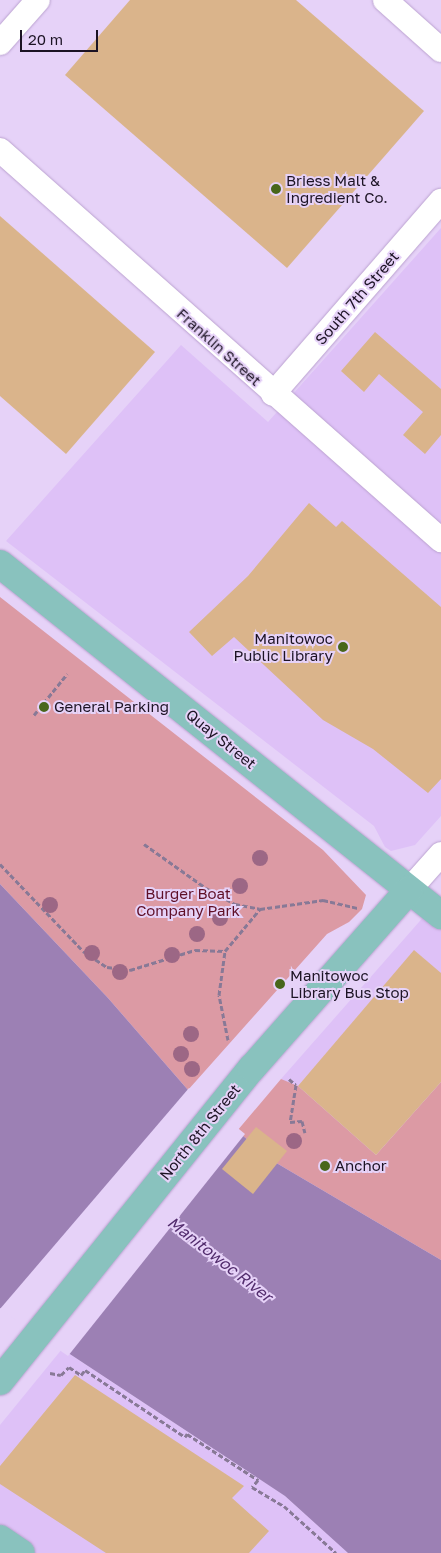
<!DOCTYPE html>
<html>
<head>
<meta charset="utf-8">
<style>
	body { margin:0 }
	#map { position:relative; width:441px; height:1553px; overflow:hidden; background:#e6d2f8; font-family:"Golos Text",sans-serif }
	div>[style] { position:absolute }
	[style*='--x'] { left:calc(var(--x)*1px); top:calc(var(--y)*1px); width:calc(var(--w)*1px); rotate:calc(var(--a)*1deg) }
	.built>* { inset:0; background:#dec1f7 }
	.green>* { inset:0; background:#dc9aa4 }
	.water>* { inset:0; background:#9c80b4 }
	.pier>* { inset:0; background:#e6d2f8 }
	.building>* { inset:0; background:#dab48b }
	.path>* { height:3px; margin-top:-1.5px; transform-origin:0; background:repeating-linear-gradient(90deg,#887996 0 5px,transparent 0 7.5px) }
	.roads { filter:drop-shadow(0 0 1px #bba2d0) drop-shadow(0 0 1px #bba2d0) }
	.street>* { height:24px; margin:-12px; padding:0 12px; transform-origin:12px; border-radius:12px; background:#fff }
	.primary>* { height:28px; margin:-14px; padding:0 14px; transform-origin:14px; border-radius:14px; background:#89c2be }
	.trees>* { width:16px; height:16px; margin:-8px; border-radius:50%; background:#9c6785 }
	.dots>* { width:14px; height:14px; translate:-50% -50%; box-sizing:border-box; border:2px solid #e6d2f8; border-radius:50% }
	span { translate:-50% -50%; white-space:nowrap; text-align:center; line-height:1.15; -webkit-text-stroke:4px #e6d2f8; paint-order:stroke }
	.poi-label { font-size:15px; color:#1c1324 }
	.left { translate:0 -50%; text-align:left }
	.right { translate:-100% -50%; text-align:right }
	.street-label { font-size:15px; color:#1c1324 }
	.park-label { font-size:15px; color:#5f0f27 }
	.water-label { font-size:16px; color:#522c6d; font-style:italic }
	.scale { position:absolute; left:20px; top:30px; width:78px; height:22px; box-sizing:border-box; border:2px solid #1c1324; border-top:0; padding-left:6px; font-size:15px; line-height:18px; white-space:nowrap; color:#1c1324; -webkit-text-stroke:4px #e6d2f8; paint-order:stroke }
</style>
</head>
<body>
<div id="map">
	<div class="built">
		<i style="clip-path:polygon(441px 228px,441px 816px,415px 845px,391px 851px,385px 847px,374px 826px,6px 541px,181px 345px,268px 422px)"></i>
		<i style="clip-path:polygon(441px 897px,441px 1082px,376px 1155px,281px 1079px)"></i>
		<i style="clip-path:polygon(62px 1349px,285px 1496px,348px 1553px,0 1553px,0 1425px)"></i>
	</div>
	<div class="green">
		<i style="clip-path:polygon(0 597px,323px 850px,366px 895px,362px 909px,349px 922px,327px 934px,188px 1090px,108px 998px,0 884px)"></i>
		<i style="clip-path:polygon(281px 1079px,298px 1086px,376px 1155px,441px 1082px,441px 1260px,273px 1161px,237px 1131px)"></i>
	</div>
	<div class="water">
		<i style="clip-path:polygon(0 884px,108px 998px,188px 1090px,273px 1161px,441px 1260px,441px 1553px,348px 1553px,285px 1496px,0 1308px)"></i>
	</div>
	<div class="pier">
		<i style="clip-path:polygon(189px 1088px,245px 1134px,68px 1356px,0 1309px)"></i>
	</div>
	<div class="building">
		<i style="clip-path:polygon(130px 0,296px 0,424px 111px,287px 268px,65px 75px)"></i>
		<i style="clip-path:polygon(0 216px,155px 352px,66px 454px,0 396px)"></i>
		<i style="clip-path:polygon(375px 332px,441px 389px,441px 435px,425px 454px,403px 435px,423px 412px,379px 374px,364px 392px,341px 371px)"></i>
		<i style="clip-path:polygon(309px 503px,336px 527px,342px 521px,441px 607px,441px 779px,428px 793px,373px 749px,323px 720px,234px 637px,212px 656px,189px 632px,248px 576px)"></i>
		<i style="clip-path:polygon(414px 950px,441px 973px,441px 1082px,376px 1155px,298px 1086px)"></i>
		<i style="clip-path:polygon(256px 1127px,287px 1151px,253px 1194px,222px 1169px)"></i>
		<i style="clip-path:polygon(75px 1375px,244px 1486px,232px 1498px,269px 1531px,249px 1553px,106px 1553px,0 1484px,0 1466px)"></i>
	</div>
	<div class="path">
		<i style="--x:34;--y:715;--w:53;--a:-51.2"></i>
		<i style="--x:144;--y:844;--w:76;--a:35.4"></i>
		<i style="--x:206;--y:888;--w:33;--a:29"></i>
		<i style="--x:235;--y:904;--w:25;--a:11"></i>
		<i style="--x:0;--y:864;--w:120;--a:46.3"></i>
		<i style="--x:83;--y:951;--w:29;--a:34"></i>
		<i style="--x:107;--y:967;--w:23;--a:7"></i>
		<i style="--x:130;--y:970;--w:68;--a:-17.1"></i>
		<i style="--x:195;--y:950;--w:30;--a:2"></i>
		<i style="--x:228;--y:1040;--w:46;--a:-101.3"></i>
		<i style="--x:219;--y:995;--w:44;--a:-82.2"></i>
		<i style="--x:225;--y:951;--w:55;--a:-50.2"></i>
		<i style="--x:260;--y:909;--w:64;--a:-8.1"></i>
		<i style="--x:323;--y:900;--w:36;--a:13"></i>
		<i style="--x:289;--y:1079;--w:9;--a:41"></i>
		<i style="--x:296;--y:1085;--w:37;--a:99"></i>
		<i style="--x:290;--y:1122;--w:12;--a:-5"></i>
		<i style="--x:302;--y:1121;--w:12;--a:76"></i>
		<i style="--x:50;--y:1373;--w:11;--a:10"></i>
		<i style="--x:61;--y:1375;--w:11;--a:-45"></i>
		<i style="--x:69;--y:1367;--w:14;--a:34"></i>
		<i style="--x:81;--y:1375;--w:6;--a:-51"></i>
		<i style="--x:85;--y:1370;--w:120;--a:33.8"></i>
		<i style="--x:185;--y:1437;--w:4;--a:-56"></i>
		<i style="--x:187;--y:1434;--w:85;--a:32.9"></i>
		<i style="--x:258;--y:1480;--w:9;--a:131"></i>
		<i style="--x:252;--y:1487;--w:37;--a:31"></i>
		<i style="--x:284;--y:1506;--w:70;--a:42.1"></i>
	</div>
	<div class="roads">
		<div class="street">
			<i style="--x:385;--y:0;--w:75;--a:41.8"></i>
			<i style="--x:0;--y:43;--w:57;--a:-48.5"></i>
			<i style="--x:0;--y:150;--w:589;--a:41.49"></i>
			<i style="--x:273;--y:394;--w:256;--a:-49"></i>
			<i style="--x:409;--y:890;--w:48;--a:-48.4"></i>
		</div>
		<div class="primary">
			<i style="--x:0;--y:564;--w:564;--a:38.52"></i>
			<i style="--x:0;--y:1381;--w:402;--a:-51.2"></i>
			<i style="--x:252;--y:1068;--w:237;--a:-48.6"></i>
			<i style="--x:0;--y:1539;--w:25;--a:34"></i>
		</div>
	</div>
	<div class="trees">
		<i style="left:260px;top:858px"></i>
		<i style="left:240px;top:886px"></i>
		<i style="left:50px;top:905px"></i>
		<i style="left:220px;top:918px"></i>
		<i style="left:197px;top:934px"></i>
		<i style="left:92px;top:953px"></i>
		<i style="left:172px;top:955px"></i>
		<i style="left:120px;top:972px"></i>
		<i style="left:191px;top:1034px"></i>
		<i style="left:181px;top:1054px"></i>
		<i style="left:192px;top:1069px"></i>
		<i style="left:294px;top:1141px"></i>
	</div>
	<div class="dots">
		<i style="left:276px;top:189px;background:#48661b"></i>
		<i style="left:343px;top:647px;background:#48661b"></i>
		<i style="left:44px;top:707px;background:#48661b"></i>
		<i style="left:280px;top:984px;background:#48661b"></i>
		<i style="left:325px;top:1166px;background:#48661b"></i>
	</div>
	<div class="poi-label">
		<span class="left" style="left:286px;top:189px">Briess Malt &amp;<br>Ingredient Co.</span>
		<span class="right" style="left:333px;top:647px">Manitowoc<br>Public Library</span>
		<span class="left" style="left:54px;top:707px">General Parking</span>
		<span class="left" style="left:290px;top:984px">Manitowoc<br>Library Bus Stop</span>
		<span class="left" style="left:335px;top:1166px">Anchor</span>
	</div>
	<div class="street-label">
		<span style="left:357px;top:298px;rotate:-49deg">South 7th Street</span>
		<span style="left:219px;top:347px;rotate:42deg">Franklin Street</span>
		<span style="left:221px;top:739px;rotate:39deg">Quay Street</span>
		<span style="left:200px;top:1132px;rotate:-51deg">North 8th Street</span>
	</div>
	<div class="park-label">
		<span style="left:188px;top:902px">Burger Boat<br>Company Park</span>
	</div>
	<div class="water-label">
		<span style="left:220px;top:1259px;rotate:38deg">Manitowoc River</span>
	</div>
	<div class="scale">20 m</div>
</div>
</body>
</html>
